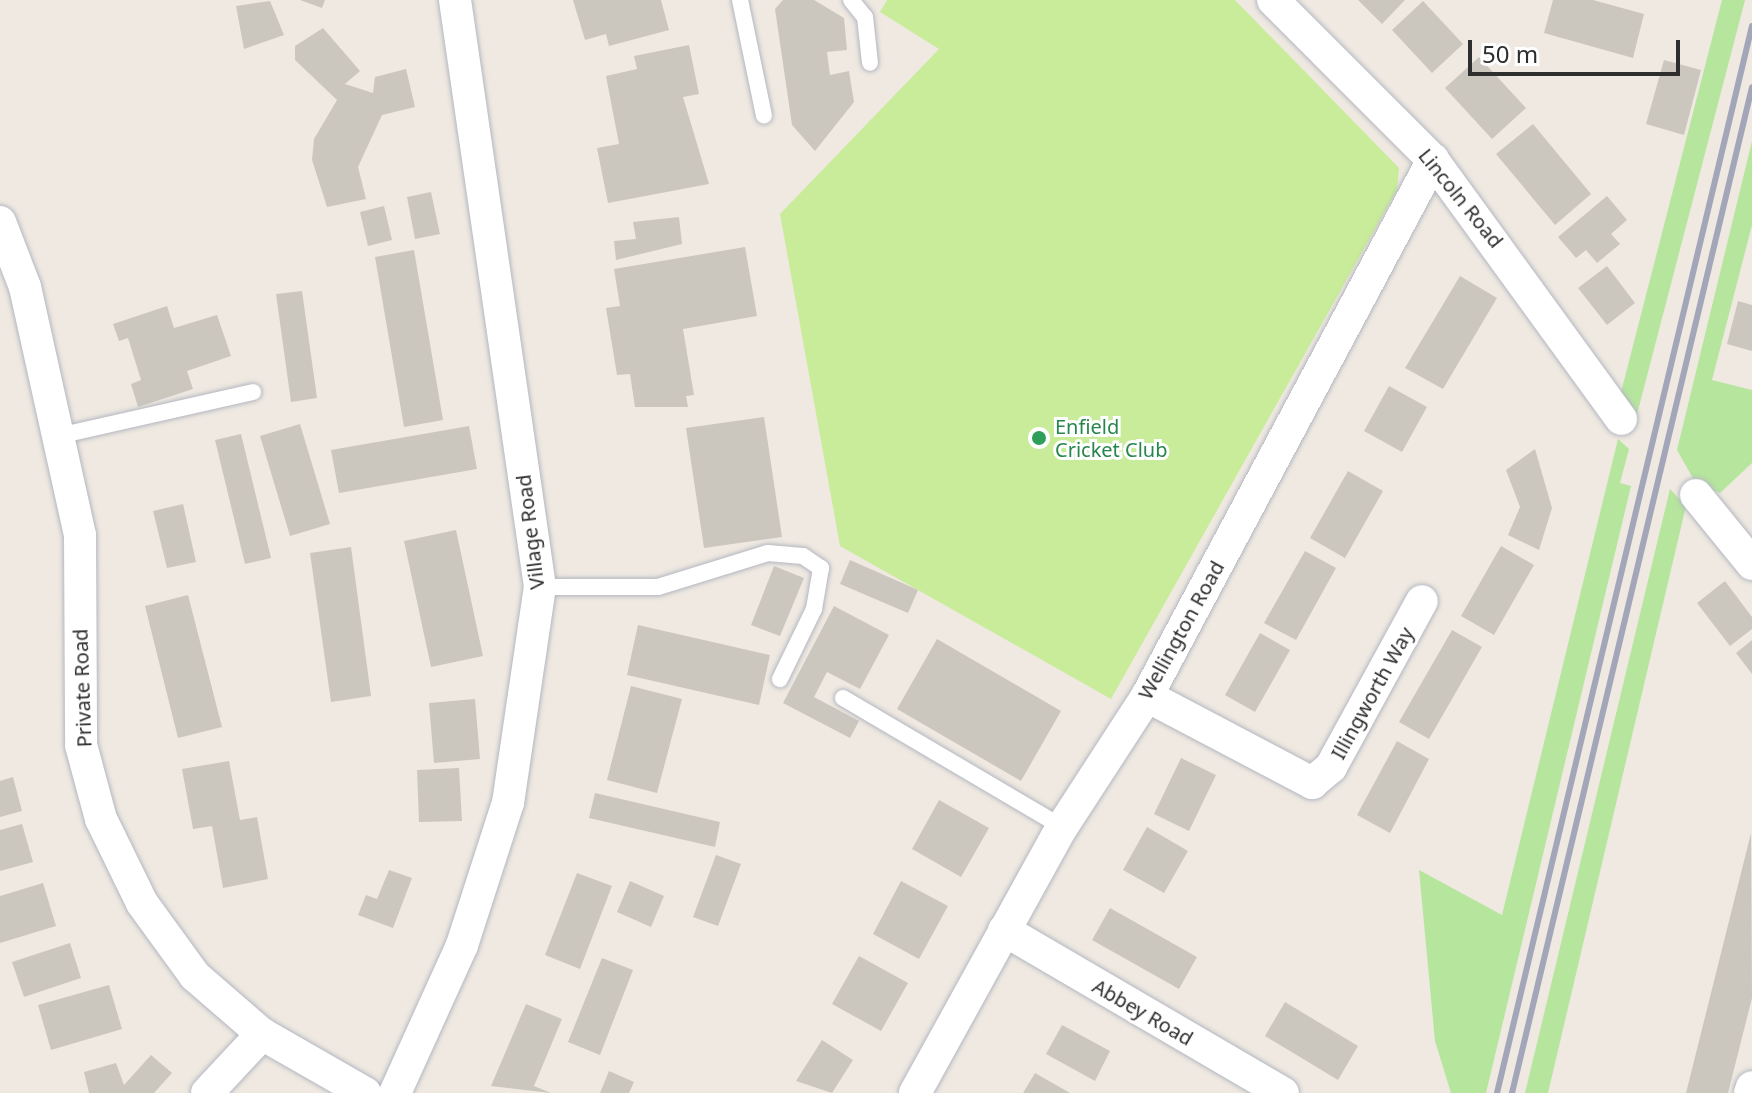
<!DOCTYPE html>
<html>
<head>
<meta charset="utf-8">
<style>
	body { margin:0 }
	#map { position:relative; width:1752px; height:1093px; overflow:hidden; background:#efe9e1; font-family:"Noto Sans",sans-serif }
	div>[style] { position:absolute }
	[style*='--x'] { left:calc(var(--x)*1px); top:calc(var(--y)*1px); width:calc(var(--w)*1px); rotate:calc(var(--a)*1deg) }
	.green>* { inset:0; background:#b6e59e }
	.pitch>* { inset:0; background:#c9ec9a }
	.building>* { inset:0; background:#cbc7bf }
	.roads { filter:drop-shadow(0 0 2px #b4b7c1) drop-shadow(0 0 2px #b4b7c1) }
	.lane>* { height:16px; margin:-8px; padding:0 8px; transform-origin:8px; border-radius:8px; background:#fff }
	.street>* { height:32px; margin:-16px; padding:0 16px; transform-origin:16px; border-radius:16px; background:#fff }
	.rail>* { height:6px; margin:-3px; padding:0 3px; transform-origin:3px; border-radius:3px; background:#a3a6b8 }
	.dots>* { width:22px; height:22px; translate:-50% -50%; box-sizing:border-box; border:4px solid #fff; border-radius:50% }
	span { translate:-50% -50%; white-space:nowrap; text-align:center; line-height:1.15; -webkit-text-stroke:6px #fff; paint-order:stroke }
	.street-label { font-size:20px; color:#2e2e2e }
	.leisure-label { font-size:20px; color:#27864d }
	.left { translate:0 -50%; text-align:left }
	.scale { position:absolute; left:1468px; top:40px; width:212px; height:36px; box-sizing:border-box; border:4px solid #2e2e2e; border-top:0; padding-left:10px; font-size:24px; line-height:28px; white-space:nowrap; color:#2e2e2e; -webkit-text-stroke:6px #fff; paint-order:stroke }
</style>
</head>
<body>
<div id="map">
	<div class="green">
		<i style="clip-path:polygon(1722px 0,1745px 0,1635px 422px,1619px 400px)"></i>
		<i style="clip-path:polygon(1752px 141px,1752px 225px,1712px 380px,1752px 390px,1752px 463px,1720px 493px,1695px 482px,1677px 450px)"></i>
		<i style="clip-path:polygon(1618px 439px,1629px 449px,1620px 483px,1631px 486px,1486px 1093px,1451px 1093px,1435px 1041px,1419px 870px,1502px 915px)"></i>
		<i style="clip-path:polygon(1670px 489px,1686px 506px,1548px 1093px,1525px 1093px)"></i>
	</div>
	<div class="pitch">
		<i style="clip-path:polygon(887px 0,1235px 0,1399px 168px,1397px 190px,1111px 699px,840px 546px,780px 214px,939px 49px,880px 12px)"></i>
	</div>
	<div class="building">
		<i style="clip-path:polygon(300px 0,325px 0,322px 8px)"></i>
		<i style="clip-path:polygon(573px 0,661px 0,669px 30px,609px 46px,606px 34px,585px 40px)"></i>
		<i style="clip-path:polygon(783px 0,814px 0,844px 18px,847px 50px,827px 52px,830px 75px,849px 71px,854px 102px,815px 151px,792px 125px,775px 9px)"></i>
		<i style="clip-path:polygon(1358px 0,1405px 0,1382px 24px)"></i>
		<i style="clip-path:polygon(1553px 0,1593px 0,1644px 14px,1633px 58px,1544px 33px)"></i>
		<i style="clip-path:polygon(270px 1px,284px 35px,244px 49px,236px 6px)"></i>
		<i style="clip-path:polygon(1423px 1px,1463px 44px,1432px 73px,1392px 30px)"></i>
		<i style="clip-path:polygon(323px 28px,360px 71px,345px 84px,373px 93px,375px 77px,406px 69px,415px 107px,382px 115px,358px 167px,366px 199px,327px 207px,312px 160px,314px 139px,337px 100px,295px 60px,295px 46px)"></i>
		<i style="clip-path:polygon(689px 45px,699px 94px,683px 97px,709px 184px,608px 203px,597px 148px,619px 144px,606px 76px,637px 69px,634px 56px)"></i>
		<i style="clip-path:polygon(1479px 57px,1526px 108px,1492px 139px,1445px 88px)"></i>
		<i style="clip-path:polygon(1664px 60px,1701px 70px,1684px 135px,1646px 124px)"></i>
		<i style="clip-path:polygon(1533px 124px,1591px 194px,1555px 225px,1496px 154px)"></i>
		<i style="clip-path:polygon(431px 192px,440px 234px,415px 239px,407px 197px)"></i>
		<i style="clip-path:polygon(1607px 196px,1627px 220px,1611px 234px,1620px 244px,1597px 263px,1586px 250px,1576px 258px,1558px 237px)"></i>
		<i style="clip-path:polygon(384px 206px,392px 240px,368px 246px,360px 212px)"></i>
		<i style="clip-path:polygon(679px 217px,682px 244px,616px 260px,614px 241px,636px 239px,633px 222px)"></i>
		<i style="clip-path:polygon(745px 247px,757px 316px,683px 329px,694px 395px,686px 396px,688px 407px,635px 407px,630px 374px,617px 375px,606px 308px,620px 306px,614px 269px)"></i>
		<i style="clip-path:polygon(414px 250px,443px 420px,404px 427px,375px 257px)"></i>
		<i style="clip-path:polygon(1607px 266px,1635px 303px,1607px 325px,1578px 288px)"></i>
		<i style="clip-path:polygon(1460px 276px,1497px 298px,1443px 389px,1405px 368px)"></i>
		<i style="clip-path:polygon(302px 291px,317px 398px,291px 402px,276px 294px)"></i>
		<i style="clip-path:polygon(1738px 301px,1752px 305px,1752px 351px,1727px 344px)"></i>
		<i style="clip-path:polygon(167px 306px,174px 328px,217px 315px,231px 356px,187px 371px,193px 389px,138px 407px,131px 384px,141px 380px,128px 338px,119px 341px,113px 324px)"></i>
		<i style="clip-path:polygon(1389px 386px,1427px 407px,1402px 452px,1364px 431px)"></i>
		<i style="clip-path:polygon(764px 417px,782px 537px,704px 548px,686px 428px)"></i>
		<i style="clip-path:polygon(300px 424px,330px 524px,290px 536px,260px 436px)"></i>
		<i style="clip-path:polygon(469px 426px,477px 469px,339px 493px,331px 450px)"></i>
		<i style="clip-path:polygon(241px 434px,271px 558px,245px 564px,215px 440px)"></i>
		<i style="clip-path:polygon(1535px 449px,1552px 508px,1539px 550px,1508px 535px,1520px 507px,1506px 470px)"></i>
		<i style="clip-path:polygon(1348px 471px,1383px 491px,1345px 558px,1310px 538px)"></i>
		<i style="clip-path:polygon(183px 504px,196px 562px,167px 568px,153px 511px)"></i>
		<i style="clip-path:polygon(456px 530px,483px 656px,431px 667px,404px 541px)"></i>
		<i style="clip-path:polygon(1501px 546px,1534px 565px,1494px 635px,1461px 616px)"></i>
		<i style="clip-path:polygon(351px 547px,371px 696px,331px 702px,310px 553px)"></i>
		<i style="clip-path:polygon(1305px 551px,1336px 568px,1296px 640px,1264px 623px)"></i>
		<i style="clip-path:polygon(850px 560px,918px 590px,908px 613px,840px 584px)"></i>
		<i style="clip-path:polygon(774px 566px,804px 578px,780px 636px,751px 625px)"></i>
		<i style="clip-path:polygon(1725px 581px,1752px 617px,1752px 629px,1730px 646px,1697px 603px)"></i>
		<i style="clip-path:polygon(188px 595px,222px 727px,178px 738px,145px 606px)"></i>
		<i style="clip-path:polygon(834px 606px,889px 635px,860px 689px,827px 672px,814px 697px,859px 721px,850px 738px,783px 703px)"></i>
		<i style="clip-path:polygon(638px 625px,770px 655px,759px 705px,627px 675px)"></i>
		<i style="clip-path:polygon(1452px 630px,1482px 647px,1429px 739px,1399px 722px)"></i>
		<i style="clip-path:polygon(1260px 633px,1290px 650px,1255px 712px,1225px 695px)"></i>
		<i style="clip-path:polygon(937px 639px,1061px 711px,1021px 781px,897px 709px)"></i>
		<i style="clip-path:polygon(1752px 640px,1752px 674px,1736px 653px)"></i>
		<i style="clip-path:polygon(631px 686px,682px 699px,657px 793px,607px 780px)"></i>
		<i style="clip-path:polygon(475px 699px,480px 759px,434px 763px,429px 703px)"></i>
		<i style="clip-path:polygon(1397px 741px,1429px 759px,1390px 833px,1357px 815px)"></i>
		<i style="clip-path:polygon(1181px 758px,1216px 775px,1189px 831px,1154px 814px)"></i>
		<i style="clip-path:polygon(229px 761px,240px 820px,257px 817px,268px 879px,223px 888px,212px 826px,193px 829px,182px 769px)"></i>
		<i style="clip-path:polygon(459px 768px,462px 821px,419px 822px,417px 770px)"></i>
		<i style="clip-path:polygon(13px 777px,22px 811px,0 817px,0 781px)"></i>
		<i style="clip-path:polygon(595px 793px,720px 822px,715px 847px,589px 818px)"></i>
		<i style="clip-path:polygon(939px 800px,989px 828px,961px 877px,912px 849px)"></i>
		<i style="clip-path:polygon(22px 824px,33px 862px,0 871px,0 830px)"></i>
		<i style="clip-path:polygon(1147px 827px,1188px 851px,1164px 893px,1123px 870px)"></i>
		<i style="clip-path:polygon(1751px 833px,1752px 998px,1728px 1093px,1686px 1093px)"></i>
		<i style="clip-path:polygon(716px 855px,741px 864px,718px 926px,693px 917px)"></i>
		<i style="clip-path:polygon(389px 870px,412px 878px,393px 928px,358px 915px,366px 895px,377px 899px)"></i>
		<i style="clip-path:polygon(577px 873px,612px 886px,580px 969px,545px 955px)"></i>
		<i style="clip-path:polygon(630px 881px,664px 896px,651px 927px,617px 912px)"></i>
		<i style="clip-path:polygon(901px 881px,948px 906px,919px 959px,873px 934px)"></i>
		<i style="clip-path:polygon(43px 883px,56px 926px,0 943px,0 896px)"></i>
		<i style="clip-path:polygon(1110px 908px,1197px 957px,1179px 989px,1092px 940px)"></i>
		<i style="clip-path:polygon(70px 943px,81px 978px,24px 997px,12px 962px)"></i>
		<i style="clip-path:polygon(859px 956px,908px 983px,881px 1031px,832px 1004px)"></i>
		<i style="clip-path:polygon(602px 958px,633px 970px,600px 1055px,568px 1042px)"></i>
		<i style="clip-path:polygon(109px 985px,122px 1029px,51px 1050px,38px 1005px)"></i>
		<i style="clip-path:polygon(1285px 1002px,1358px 1046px,1338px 1080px,1265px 1036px)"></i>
		<i style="clip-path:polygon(526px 1004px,562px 1019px,534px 1086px,551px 1093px,491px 1086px)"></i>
		<i style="clip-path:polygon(1062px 1025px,1110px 1051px,1095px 1081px,1046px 1054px)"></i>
		<i style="clip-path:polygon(822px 1040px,853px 1060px,832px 1093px,796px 1081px)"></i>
		<i style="clip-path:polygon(151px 1055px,172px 1073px,154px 1093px,89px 1093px,84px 1072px,116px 1063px,124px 1085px)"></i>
		<i style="clip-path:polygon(609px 1071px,634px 1082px,629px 1093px,600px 1093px)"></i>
		<i style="clip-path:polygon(1035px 1073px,1070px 1093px,1023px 1093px)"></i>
	</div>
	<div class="roads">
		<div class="lane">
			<i style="--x:740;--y:0;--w:118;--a:78.3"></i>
			<i style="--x:851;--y:0;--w:22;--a:51"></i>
			<i style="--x:865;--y:17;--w:46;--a:83.8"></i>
			<i style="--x:58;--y:436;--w:200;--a:-12.7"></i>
			<i style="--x:540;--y:587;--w:118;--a:0"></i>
			<i style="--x:658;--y:587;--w:115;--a:-17.2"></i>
			<i style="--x:768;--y:553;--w:35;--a:5"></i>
			<i style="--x:803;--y:556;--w:22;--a:34"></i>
			<i style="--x:821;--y:568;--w:42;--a:99.7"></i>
			<i style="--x:814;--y:609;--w:78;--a:115.9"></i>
			<i style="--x:843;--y:698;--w:254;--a:30.5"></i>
		</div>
		<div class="street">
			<i style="--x:1273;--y:0;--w:226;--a:45"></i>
			<i style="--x:1433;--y:160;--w:320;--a:54"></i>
			<i style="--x:0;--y:222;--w:70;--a:69"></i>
			<i style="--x:25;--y:287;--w:254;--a:77.5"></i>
			<i style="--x:80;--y:535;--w:210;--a:89.7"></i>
			<i style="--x:81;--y:745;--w:77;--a:74.9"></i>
			<i style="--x:101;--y:819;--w:93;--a:64"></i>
			<i style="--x:142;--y:903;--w:90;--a:54"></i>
			<i style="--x:195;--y:976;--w:89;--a:40.9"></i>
			<i style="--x:262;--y:1034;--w:119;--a:29.8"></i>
			<i style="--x:1696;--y:495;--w:89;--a:50.9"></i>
			<i style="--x:1147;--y:696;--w:187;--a:27.8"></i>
			<i style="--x:1312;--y:783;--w:25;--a:-40"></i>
			<i style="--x:1331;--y:767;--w:189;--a:-61.3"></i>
			<i style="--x:1004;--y:930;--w:323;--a:30.3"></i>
			<i style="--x:207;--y:1093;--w:81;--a:-47"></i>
			<i style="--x:395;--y:1093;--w:162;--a:-65.6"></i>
			<i style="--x:462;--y:945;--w:149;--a:-72.1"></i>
			<i style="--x:508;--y:803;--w:218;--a:-81.6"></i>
			<i style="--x:540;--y:587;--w:593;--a:-98.24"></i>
			<i style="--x:915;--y:1093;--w:304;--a:-61.1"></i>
			<i style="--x:1062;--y:827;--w:156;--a:-57"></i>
			<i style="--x:1147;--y:696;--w:608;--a:-61.92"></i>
			<i style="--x:1750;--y:1093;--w:6;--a:-72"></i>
		</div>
	</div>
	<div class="rail">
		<i style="--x:1497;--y:1093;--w:1097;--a:-76.56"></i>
		<i style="--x:1512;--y:1093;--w:1034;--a:-76.58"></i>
	</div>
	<div class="dots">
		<i style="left:1039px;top:438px;background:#2e9e5b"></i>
	</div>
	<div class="street-label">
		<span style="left:1461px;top:198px;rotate:51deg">Lincoln Road</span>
		<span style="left:530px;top:532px;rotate:-97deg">Village Road</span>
		<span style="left:1181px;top:630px;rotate:-61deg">Wellington Road</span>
		<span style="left:82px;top:688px;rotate:-92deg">Private Road</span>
		<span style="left:1372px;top:693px;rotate:-61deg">Illingworth Way</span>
		<span style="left:1143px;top:1012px;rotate:30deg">Abbey Road</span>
	</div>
	<div class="leisure-label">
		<span class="left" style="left:1055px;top:438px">Enfield<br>Cricket Club</span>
	</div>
	<div class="scale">50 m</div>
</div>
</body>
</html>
